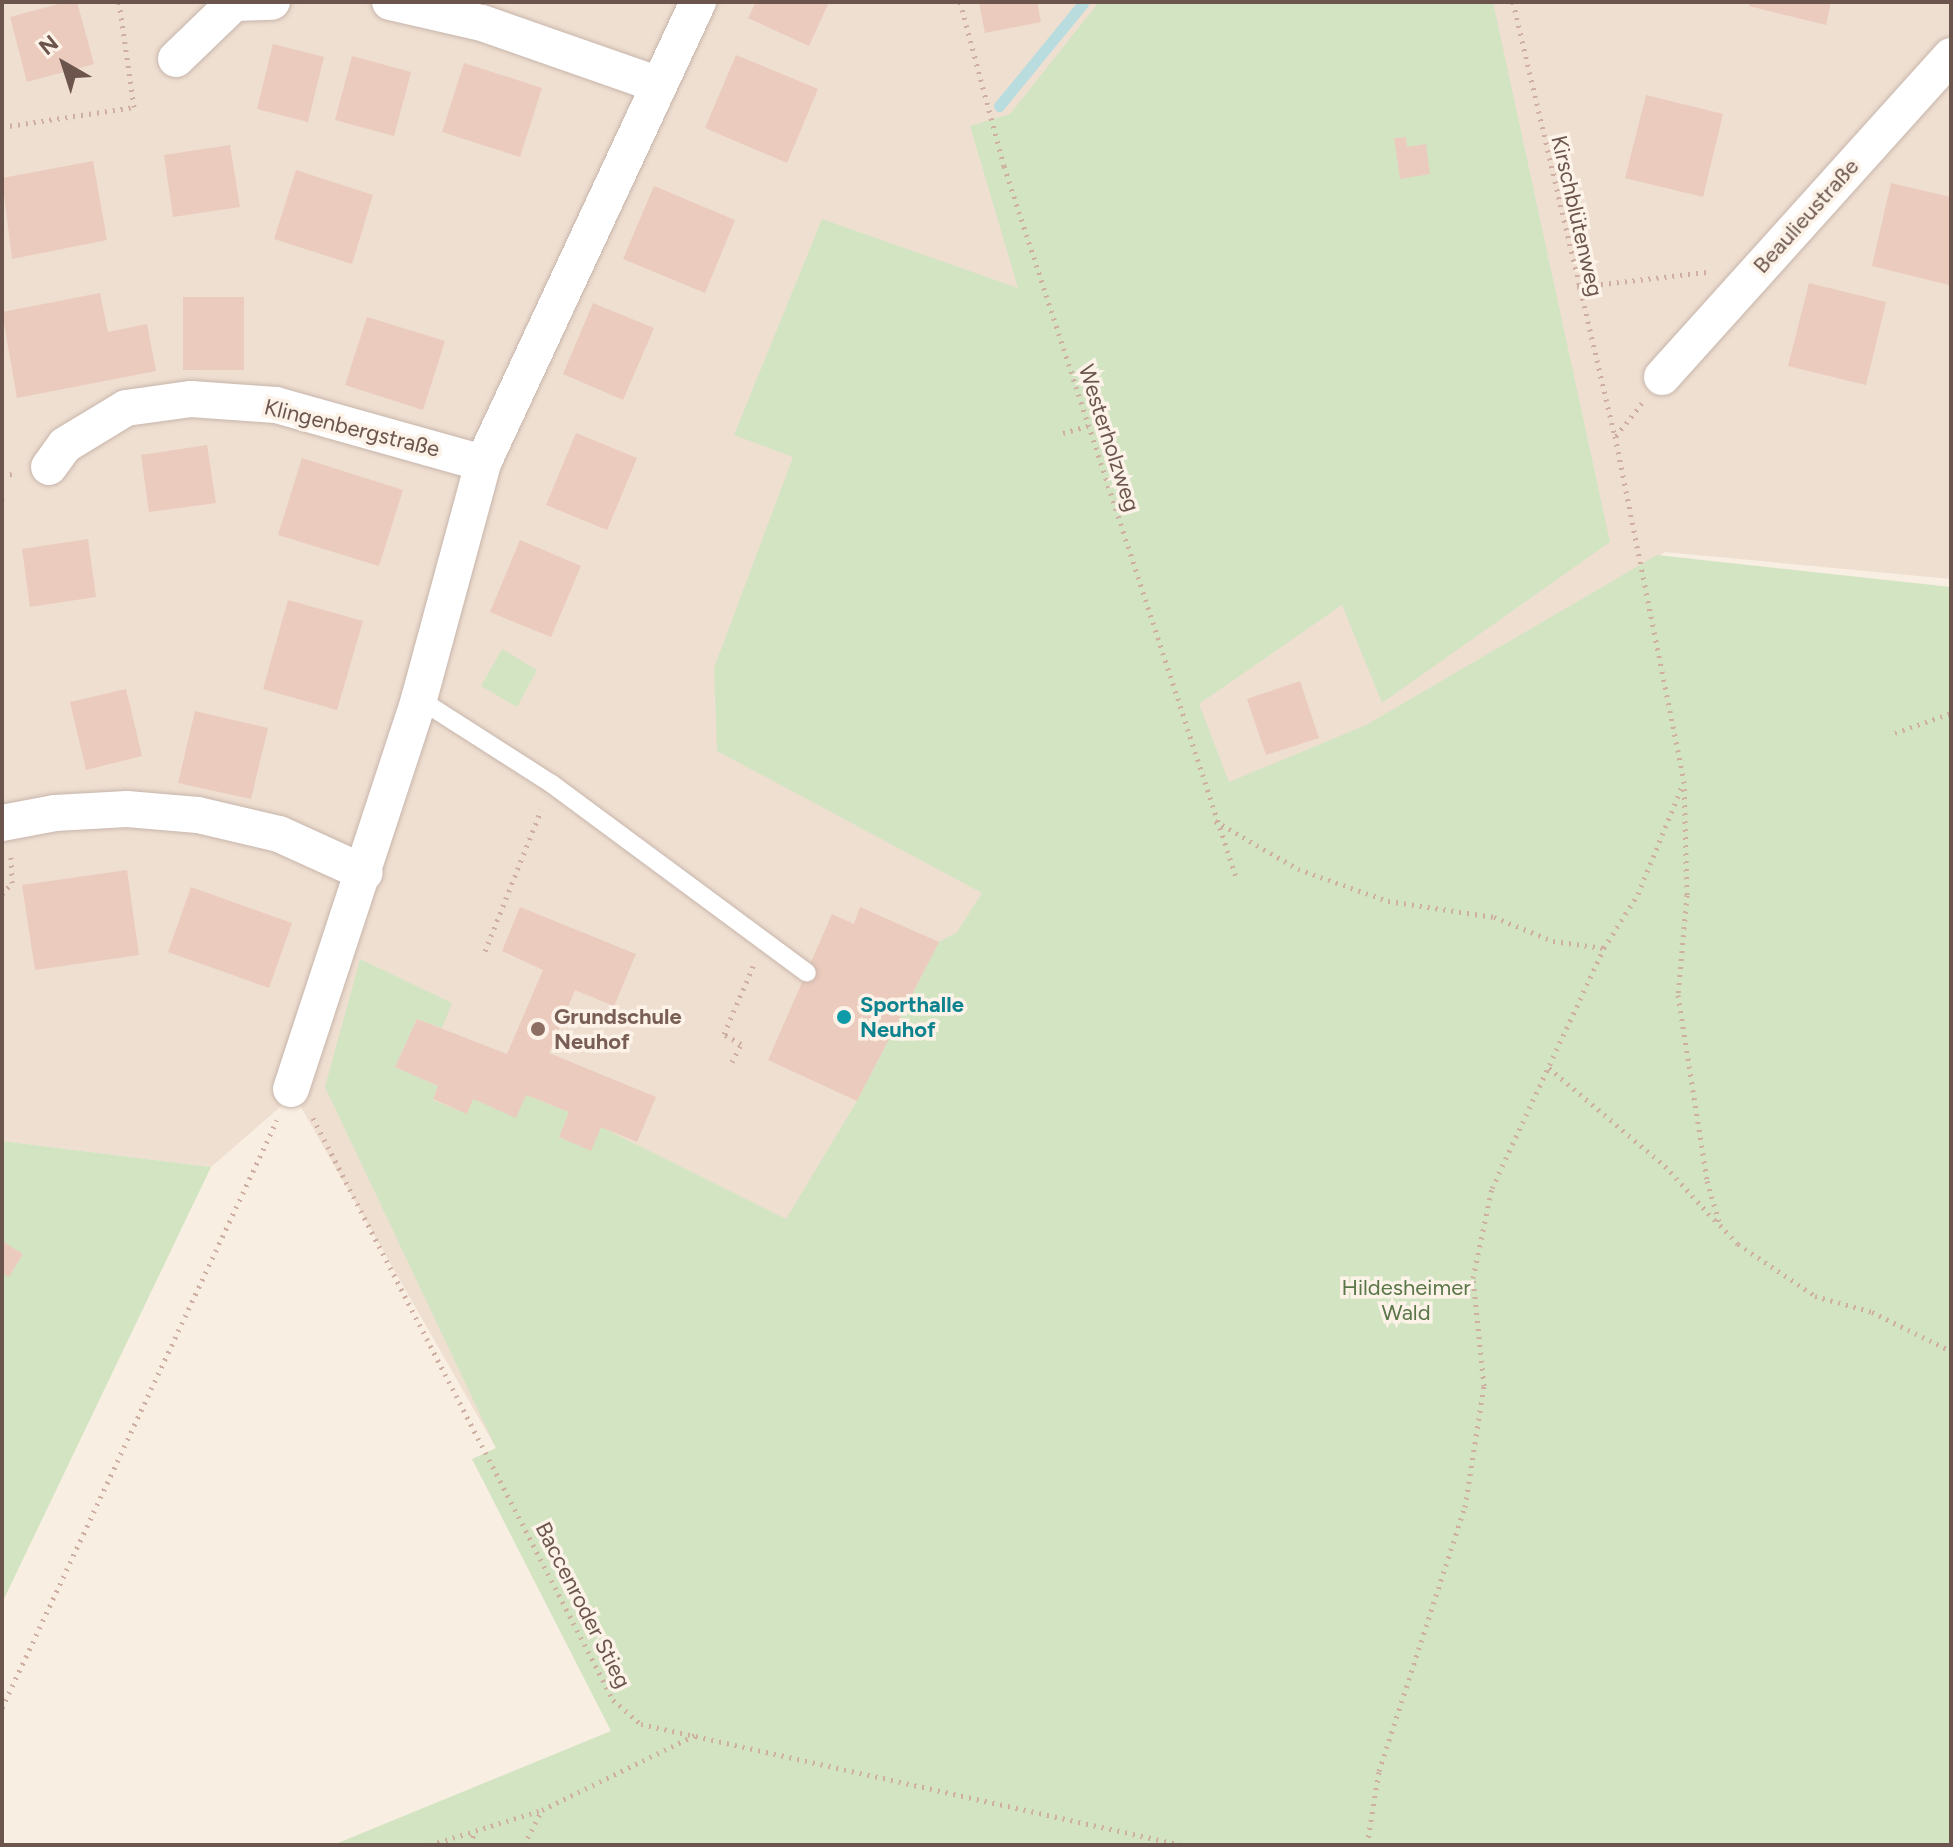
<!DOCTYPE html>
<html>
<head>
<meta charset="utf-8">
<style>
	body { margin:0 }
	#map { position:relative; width:1953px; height:1847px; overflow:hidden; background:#f8eee2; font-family:Figtree,sans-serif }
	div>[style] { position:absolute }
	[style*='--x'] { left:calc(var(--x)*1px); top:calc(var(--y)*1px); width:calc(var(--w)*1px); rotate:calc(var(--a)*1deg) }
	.residential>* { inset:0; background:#efdfd1 }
	.green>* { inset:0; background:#d3e4c3 }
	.stream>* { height:11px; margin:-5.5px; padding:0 5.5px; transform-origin:5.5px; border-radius:5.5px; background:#b9dcdf }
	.building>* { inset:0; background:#eacbbd }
	.path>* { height:5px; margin-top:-2.5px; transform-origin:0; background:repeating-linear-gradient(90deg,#ceafa1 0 2px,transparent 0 8px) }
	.roads { filter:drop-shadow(0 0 2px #c7b5ab) drop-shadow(0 0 2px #c7b5ab) }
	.service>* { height:18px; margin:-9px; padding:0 9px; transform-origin:9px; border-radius:9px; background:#fff }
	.minor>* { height:36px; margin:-18px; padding:0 18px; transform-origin:18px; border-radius:18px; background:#fff }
	.dots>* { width:22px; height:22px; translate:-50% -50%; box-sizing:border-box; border:4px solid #fcf2e7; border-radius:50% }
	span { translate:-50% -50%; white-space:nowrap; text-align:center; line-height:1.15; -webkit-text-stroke:7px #fcf2e7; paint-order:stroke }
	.street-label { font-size:22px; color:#6c554c }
	.culture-label { font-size:22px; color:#0d838f; font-weight:700 }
	.left { translate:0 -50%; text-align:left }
	.education-label { font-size:22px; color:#785e54; font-weight:700 }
	.park-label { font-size:22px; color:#5a7749 }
	.frame { position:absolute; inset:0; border:4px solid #6c554c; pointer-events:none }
	.north { position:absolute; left:24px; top:24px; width:80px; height:80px; -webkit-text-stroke:6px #fcf2e7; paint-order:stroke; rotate:321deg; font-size:22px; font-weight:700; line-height:32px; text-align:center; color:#6c554c }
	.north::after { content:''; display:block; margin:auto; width:28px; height:36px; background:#6c554c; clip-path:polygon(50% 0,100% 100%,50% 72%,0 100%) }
</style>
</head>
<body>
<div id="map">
	<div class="residential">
		<i style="clip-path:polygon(2px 2px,1951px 2px,1951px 579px,1665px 552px,1248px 845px,724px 1325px,496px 1448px,294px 1095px,211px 1167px,2px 1141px)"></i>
	</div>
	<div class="green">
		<i style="clip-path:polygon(1099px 2px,1493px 2px,1610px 542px,1382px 703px,1342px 605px,1199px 704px,1229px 782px,1366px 725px,1657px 555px,1951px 587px,1951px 1845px,333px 1845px,611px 1731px,472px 1459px,496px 1448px,325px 1087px,360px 959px,452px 1003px,442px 1028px,417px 1019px,395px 1067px,438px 1086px,433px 1100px,467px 1114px,473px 1099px,526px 1095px,569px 1112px,559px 1137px,591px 1150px,601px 1127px,786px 1219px,857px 1101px,939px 942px,957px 932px,982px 893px,717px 751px,714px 668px,793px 457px,734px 435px,822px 219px,1018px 288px,970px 126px,1010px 114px)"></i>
		<i style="clip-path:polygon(502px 649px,537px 670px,517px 707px,481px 686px)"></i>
		<i style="clip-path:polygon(2px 1141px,211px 1167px,2px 1603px)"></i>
	</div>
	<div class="stream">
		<i style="--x:999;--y:106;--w:134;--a:-50.7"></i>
	</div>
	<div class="building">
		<i style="clip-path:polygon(66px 2px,77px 2px,94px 64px,27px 82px,10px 17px)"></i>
		<i style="clip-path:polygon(756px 2px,829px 2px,809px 46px,748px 18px)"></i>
		<i style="clip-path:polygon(979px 2px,1037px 2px,1041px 22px,985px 33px)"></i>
		<i style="clip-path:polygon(1750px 2px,1831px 2px,1826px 25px,1749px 6px)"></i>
		<i style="clip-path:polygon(273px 44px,324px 57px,308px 122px,257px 109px)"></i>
		<i style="clip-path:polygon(736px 55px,818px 89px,787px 163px,705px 128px)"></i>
		<i style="clip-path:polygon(352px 56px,411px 72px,394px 136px,335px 120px)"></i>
		<i style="clip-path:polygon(464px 63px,542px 88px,520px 157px,442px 132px)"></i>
		<i style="clip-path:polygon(1646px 95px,1723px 114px,1703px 197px,1625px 178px)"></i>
		<i style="clip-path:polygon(1406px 137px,1407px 147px,1426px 144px,1430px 174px,1400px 179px,1394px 138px)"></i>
		<i style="clip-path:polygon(230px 145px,240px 207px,173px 217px,164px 155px)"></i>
		<i style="clip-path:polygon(93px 161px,107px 240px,12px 259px,2px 178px)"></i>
		<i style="clip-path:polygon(296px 170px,373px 195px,352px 264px,274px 239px)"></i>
		<i style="clip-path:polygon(1891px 183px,1951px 197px,1949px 285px,1872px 266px)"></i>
		<i style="clip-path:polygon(654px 186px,735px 220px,705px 293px,623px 259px)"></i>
		<i style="clip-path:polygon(1809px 283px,1886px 302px,1866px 385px,1788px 366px)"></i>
		<i style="clip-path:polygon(100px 293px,108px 332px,147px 324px,156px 371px,17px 398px,2px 312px)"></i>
		<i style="clip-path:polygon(183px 297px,244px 297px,244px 370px,183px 370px)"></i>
		<i style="clip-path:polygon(593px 303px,654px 328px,623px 400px,563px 374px)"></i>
		<i style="clip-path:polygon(367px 317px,445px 341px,423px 410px,345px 385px)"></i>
		<i style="clip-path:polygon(576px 433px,637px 458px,607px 530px,546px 505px)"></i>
		<i style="clip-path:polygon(207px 445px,216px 503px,149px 512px,141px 455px)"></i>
		<i style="clip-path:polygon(302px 458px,403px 490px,379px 566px,278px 535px)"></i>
		<i style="clip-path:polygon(88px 539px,96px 597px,30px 607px,22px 549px)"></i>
		<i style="clip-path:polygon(520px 540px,581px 566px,551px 637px,490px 612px)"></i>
		<i style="clip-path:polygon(288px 600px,363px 621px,337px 710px,263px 689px)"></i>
		<i style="clip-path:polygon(1300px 681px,1319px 738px,1266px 755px,1247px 699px)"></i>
		<i style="clip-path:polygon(126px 689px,142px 756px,86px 770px,70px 702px)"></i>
		<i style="clip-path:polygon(195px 711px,268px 728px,251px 799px,178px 783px)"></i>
		<i style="clip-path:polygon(127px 870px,139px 955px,35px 970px,22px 885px)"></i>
		<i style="clip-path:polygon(191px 887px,292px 923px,269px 988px,168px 952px)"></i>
		<i style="clip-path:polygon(520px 907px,636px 954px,614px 1006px,575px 990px,549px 1053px,656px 1097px,637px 1142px,601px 1127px,591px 1151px,559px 1137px,569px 1112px,526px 1095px,516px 1118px,473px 1099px,467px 1114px,433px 1099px,438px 1086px,395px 1067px,417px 1019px,507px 1054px,543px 970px,502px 951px)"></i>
		<i style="clip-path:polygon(860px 907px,939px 942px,857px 1101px,768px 1060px,832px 914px,854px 924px)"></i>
		<i style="clip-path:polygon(2px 1241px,23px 1254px,9px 1277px,2px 1273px)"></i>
	</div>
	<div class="path">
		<i style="--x:960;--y:2;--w:170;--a:75"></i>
		<i style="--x:1004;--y:166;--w:751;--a:71.93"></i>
		<i style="--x:1513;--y:2;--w:446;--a:76.8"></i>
		<i style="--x:1615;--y:436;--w:352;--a:78.7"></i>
		<i style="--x:1684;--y:781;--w:114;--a:88.5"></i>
		<i style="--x:1687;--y:895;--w:100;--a:95.1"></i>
		<i style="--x:1678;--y:995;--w:188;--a:81.1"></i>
		<i style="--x:1707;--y:1181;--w:46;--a:73.5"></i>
		<i style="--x:1720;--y:1225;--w:26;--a:47"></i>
		<i style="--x:1738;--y:1244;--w:93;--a:34"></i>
		<i style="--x:1815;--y:1296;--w:59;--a:15.7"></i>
		<i style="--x:1872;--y:1312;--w:88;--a:26.3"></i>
		<i style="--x:2;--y:127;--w:134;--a:-8.6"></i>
		<i style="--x:134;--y:107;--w:106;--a:-98.1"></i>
		<i style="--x:1577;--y:287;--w:130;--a:-6.6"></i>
		<i style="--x:1063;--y:433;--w:26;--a:-16"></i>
		<i style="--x:1616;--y:436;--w:42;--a:-51.8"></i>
		<i style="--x:2;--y:476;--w:14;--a:-12"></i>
		<i style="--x:2;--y:499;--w:7;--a:90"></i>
		<i style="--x:1895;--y:733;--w:59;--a:-19.7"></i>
		<i style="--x:1215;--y:821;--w:96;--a:30"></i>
		<i style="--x:1298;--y:869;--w:96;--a:19.6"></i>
		<i style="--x:1388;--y:901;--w:107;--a:8.6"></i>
		<i style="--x:1494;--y:917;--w:64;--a:22.1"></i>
		<i style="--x:1553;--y:941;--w:51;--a:7.8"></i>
		<i style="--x:2;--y:894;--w:15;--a:-48"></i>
		<i style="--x:12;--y:883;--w:26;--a:-92"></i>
		<i style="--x:485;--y:951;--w:152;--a:-68.3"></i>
		<i style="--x:732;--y:1062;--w:20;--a:-63"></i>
		<i style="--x:741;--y:1044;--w:20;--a:-150"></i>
		<i style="--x:724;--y:1034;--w:76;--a:-66.8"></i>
		<i style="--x:1549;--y:1068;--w:152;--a:40.2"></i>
		<i style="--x:1665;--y:1166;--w:80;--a:47.5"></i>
		<i style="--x:313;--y:1118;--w:655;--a:62.73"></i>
		<i style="--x:613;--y:1700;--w:37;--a:41"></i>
		<i style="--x:641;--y:1724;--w:554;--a:12.61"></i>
		<i style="--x:2;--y:1708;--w:649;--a:-64.94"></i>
		<i style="--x:430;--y:1845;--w:117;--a:-17.4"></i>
		<i style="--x:542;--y:1810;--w:170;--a:-26.1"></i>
		<i style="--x:470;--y:1845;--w:15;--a:-70"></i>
		<i style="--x:524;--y:1845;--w:38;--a:-63"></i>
		<i style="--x:1367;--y:1845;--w:75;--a:-80.8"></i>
		<i style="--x:1379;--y:1771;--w:278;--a:-72"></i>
		<i style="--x:1465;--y:1507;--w:122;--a:-81.1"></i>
		<i style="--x:1484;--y:1386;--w:109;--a:-95.8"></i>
		<i style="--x:1473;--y:1278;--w:92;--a:-78.1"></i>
		<i style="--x:1492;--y:1188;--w:265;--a:-65"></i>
		<i style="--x:1604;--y:948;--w:64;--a:-57.8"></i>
		<i style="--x:1638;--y:894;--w:119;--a:-67.8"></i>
	</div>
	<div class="roads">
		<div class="service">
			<i style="--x:419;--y:699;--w:158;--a:32.6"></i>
			<i style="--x:552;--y:784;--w:317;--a:36.5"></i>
		</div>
		<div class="minor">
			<i style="--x:390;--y:2;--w:94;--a:12.9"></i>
			<i style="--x:482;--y:23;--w:184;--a:19.3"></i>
			<i style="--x:176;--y:59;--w:81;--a:-44"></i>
			<i style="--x:234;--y:3;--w:38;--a:-2"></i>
			<i style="--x:1662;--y:377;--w:432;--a:-48"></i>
			<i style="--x:49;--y:467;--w:27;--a:-54"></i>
			<i style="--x:65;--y:445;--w:71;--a:-31.2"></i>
			<i style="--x:126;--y:408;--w:66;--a:-7.9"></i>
			<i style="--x:191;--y:399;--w:85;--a:4"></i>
			<i style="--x:276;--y:405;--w:215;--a:15.7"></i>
			<i style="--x:2;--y:823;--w:54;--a:-10.7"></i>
			<i style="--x:55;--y:813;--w:72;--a:-3.2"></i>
			<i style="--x:127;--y:809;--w:71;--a:4.8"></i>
			<i style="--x:198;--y:815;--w:83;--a:13.2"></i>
			<i style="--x:279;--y:834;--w:94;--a:24.4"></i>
			<i style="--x:291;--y:1089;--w:410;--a:-71.8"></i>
			<i style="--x:419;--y:699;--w:245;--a:-74.8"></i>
			<i style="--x:483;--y:463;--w:509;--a:-65"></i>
		</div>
	</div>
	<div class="dots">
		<i style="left:844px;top:1017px;background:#0f9aa8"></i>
		<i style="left:538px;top:1029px;background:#8d6e63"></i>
	</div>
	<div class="street-label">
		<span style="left:1577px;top:216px;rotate:77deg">Kirschblütenweg</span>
		<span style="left:1806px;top:216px;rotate:-48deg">Beaulieustraße</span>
		<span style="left:352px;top:428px;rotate:14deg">Klingenbergstraße</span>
		<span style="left:1109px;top:438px;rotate:72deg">Westerholzweg</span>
		<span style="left:583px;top:1605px;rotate:63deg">Baccenroder Stieg</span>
	</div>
	<div class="culture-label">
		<span class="left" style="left:860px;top:1017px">Sporthalle<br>Neuhof</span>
	</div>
	<div class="education-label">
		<span class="left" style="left:554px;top:1029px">Grundschule<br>Neuhof</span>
	</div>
	<div class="park-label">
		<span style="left:1406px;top:1300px">Hildesheimer<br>Wald</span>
	</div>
	<div class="frame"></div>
	<div class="north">N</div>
</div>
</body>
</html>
